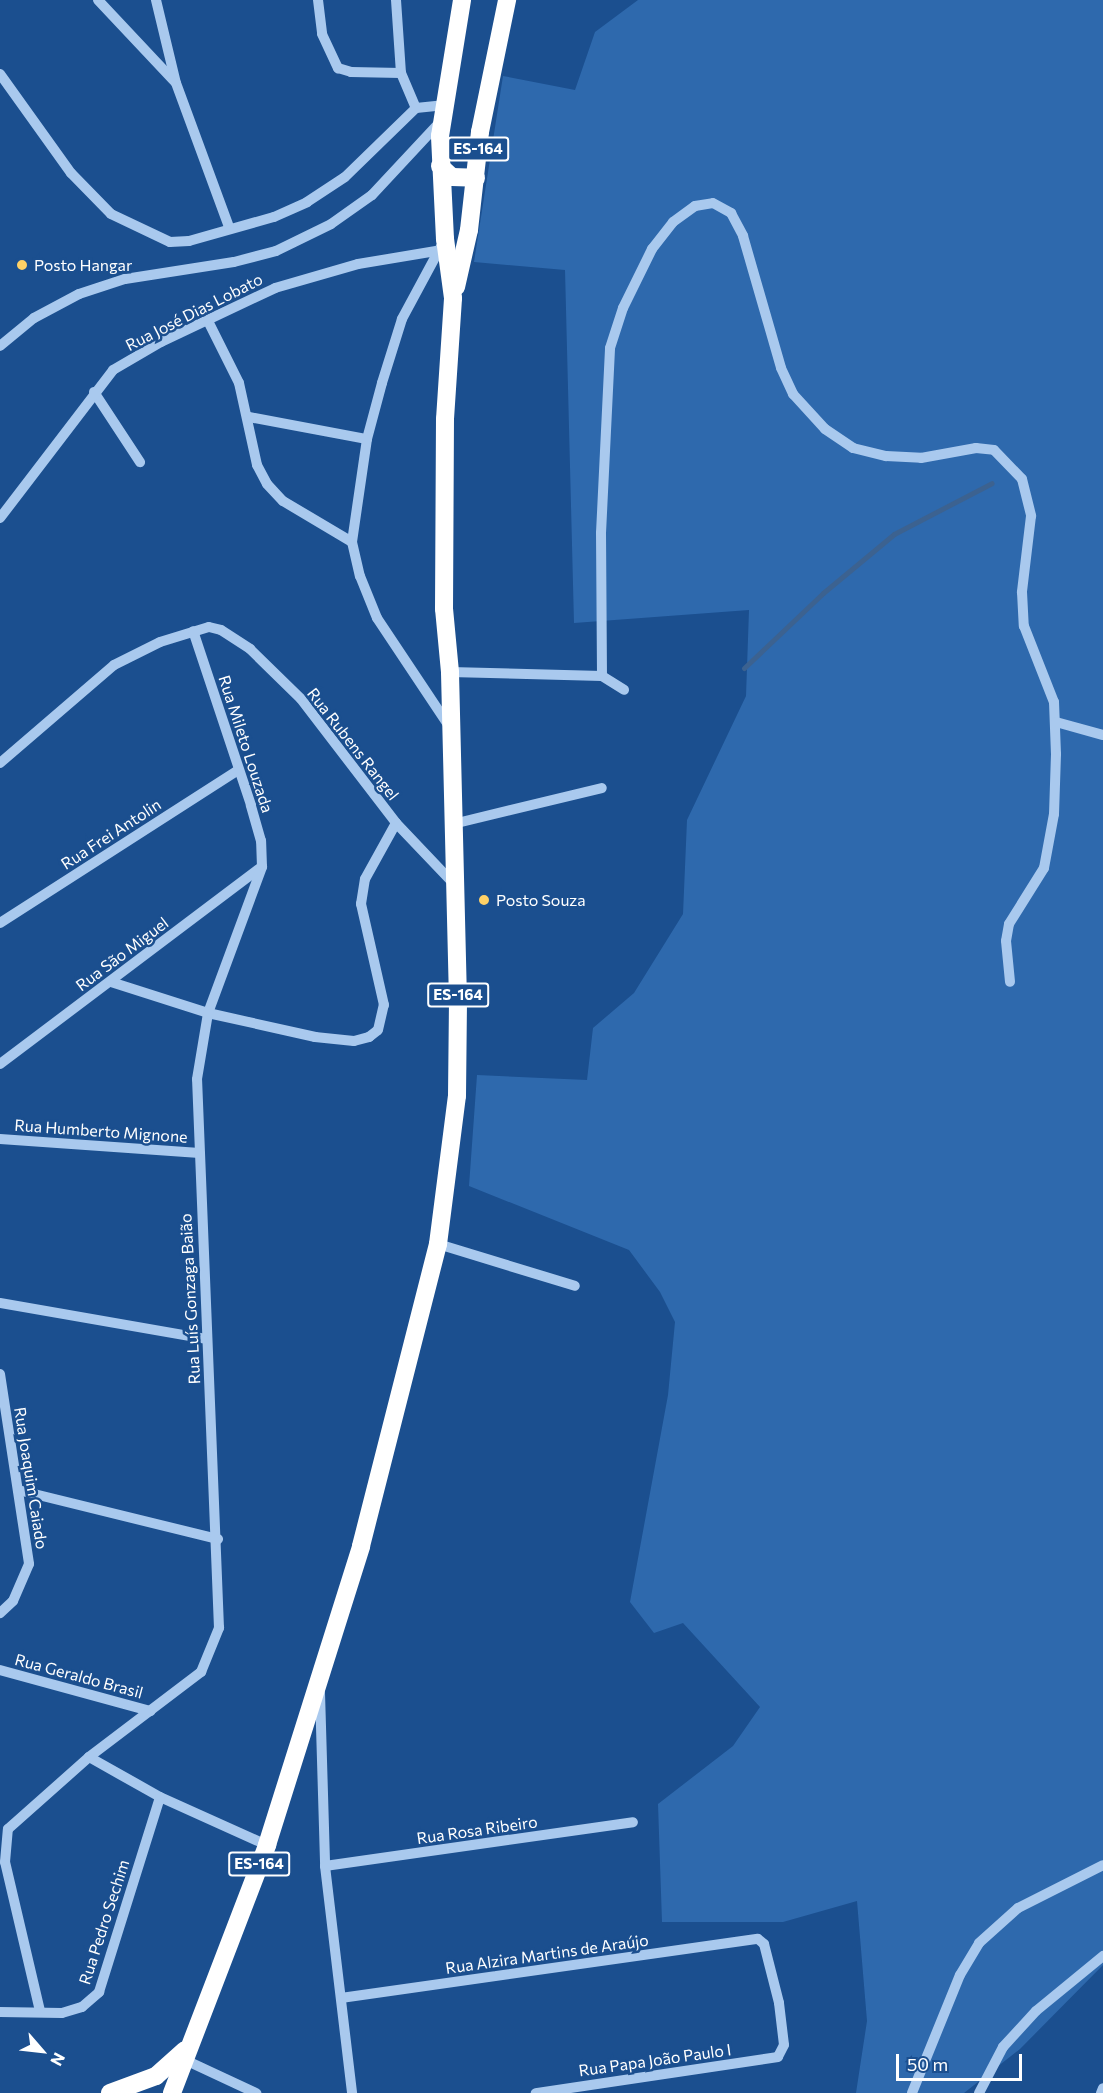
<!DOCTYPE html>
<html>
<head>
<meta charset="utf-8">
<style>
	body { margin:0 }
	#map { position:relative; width:1103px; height:2093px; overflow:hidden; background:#1b4f8f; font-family:Commissioner,sans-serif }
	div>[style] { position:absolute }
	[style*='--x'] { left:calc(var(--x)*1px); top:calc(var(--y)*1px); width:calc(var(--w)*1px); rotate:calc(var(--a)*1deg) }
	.green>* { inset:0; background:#2e69ad }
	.stream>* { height:5px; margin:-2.5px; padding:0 2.5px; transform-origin:2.5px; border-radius:2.5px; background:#3c6290 }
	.minor>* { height:10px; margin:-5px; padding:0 5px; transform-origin:5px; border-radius:5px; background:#a9c9ee }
	.highway>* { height:18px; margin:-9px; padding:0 9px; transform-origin:9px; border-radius:9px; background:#fff }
	.dots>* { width:16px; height:16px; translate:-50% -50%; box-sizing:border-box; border:3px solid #1b4f8f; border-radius:50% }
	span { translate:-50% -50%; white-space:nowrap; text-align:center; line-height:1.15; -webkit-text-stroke:5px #1b4f8f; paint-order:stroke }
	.shield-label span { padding:2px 4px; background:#1b4f8f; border:2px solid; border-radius:4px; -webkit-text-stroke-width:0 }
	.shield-label { font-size:15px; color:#fff; font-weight:700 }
	.poi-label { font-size:16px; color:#fff }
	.left { translate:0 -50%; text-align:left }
	.street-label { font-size:16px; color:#fff }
	.north { position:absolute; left:12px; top:2021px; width:60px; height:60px; -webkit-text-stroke:4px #1b4f8f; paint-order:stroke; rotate:118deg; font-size:16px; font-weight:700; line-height:24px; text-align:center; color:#fff }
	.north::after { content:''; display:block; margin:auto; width:21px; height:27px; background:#fff; clip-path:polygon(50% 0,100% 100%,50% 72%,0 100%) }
	.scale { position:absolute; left:896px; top:2054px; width:126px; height:27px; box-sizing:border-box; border:3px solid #fff; border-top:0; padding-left:8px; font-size:18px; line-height:21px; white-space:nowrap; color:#fff; -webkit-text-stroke:4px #1b4f8f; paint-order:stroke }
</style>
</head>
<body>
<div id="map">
	<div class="green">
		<i style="clip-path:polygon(638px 0,1103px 0,1103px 1965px,1020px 2049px,964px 2093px,856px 2093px,867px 2021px,857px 1901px,783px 1922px,662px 1922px,658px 1804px,733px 1746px,760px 1707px,683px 1623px,654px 1633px,630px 1602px,668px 1395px,675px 1322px,660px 1292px,629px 1250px,469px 1186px,477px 1075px,587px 1080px,593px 1028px,634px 993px,683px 914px,687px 820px,746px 696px,749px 610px,574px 623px,565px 270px,474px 262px,503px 76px,575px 90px,595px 32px)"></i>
	</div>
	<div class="stream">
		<i style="--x:744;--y:668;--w:109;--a:-43.5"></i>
		<i style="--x:823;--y:593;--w:92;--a:-39.7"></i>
		<i style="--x:894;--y:534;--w:110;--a:-27.5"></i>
	</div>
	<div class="minor">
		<i style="--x:98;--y:0;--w:111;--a:46.8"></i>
		<i style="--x:156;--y:0;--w:85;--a:76.5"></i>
		<i style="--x:176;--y:83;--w:153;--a:69.8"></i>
		<i style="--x:318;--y:0;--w:34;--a:83"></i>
		<i style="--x:322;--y:34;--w:38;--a:65"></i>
		<i style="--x:338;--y:68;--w:14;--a:17"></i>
		<i style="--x:351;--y:72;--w:50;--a:1.1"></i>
		<i style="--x:396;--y:0;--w:73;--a:86.1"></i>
		<i style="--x:401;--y:73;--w:38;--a:67"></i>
		<i style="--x:0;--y:74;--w:122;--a:54.4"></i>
		<i style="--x:71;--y:173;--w:57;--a:45.7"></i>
		<i style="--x:111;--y:214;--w:65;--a:25.4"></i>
		<i style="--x:170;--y:242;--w:19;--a:-3"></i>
		<i style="--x:189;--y:241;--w:88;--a:-15.8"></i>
		<i style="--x:274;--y:217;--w:36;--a:-24"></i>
		<i style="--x:307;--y:202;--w:45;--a:-33.3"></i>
		<i style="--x:345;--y:177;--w:99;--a:-44.2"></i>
		<i style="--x:416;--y:108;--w:27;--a:-6"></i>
		<i style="--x:445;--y:239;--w:91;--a:118.3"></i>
		<i style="--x:402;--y:319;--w:67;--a:107.4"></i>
		<i style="--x:382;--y:383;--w:58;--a:105"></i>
		<i style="--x:367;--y:439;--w:104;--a:98.3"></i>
		<i style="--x:352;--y:542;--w:35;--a:77"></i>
		<i style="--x:360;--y:576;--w:45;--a:68"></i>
		<i style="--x:377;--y:618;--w:130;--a:56.3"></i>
		<i style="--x:208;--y:321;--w:69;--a:63.4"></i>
		<i style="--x:239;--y:383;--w:84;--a:77.6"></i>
		<i style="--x:257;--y:465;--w:21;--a:62"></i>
		<i style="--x:267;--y:484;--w:23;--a:47"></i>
		<i style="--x:283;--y:501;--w:80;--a:30.7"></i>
		<i style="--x:0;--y:346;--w:44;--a:-39.5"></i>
		<i style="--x:34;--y:318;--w:51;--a:-28.1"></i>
		<i style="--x:79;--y:294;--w:48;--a:-18.1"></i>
		<i style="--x:125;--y:279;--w:110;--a:-8.9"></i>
		<i style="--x:234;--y:262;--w:43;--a:-14.7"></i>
		<i style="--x:276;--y:251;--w:61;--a:-26.1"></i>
		<i style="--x:331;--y:224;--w:50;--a:-35.3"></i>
		<i style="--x:372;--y:195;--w:103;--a:-47"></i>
		<i style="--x:94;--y:392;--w:84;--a:56.7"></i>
		<i style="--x:249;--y:417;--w:120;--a:10.6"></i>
		<i style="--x:0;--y:518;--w:186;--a:-52.6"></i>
		<i style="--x:113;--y:370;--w:56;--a:-30.3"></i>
		<i style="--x:161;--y:342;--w:126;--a:-25.3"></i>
		<i style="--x:275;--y:288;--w:86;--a:-16.1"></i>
		<i style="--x:358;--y:264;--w:79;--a:-9.5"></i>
		<i style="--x:450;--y:672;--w:152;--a:1.5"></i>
		<i style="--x:602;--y:676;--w:26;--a:32"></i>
		<i style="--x:602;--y:676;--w:143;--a:-90.4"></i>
		<i style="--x:601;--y:533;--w:185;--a:-87.2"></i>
		<i style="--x:610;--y:348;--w:42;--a:-72"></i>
		<i style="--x:623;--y:308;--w:66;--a:-63.8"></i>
		<i style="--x:652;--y:249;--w:34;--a:-52"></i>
		<i style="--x:673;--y:222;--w:27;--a:-36"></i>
		<i style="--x:695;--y:206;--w:18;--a:-9"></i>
		<i style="--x:713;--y:203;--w:21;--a:29"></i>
		<i style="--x:731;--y:213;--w:26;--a:62"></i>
		<i style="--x:743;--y:236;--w:137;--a:73.9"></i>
		<i style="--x:781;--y:368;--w:29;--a:65"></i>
		<i style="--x:793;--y:394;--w:47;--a:47.6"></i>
		<i style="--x:825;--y:429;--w:34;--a:34"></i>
		<i style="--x:853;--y:448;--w:34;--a:14"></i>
		<i style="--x:886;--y:456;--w:35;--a:3"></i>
		<i style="--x:921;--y:458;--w:56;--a:-10.3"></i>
		<i style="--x:976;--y:448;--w:18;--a:6"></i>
		<i style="--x:994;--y:450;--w:40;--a:46"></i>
		<i style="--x:1022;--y:479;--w:38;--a:76"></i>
		<i style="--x:1031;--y:516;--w:77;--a:96.8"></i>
		<i style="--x:1022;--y:592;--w:34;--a:87"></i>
		<i style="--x:1024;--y:626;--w:82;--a:68.5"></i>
		<i style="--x:1054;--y:702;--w:52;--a:87.8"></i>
		<i style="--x:1056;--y:754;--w:60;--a:91.9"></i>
		<i style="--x:1054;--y:814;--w:55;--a:100.5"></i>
		<i style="--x:1044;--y:868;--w:66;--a:122"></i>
		<i style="--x:1009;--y:924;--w:17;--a:100"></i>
		<i style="--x:1006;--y:941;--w:41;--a:84.4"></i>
		<i style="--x:1056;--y:722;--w:49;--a:15.5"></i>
		<i style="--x:0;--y:763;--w:150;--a:-40.7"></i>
		<i style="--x:114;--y:665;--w:51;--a:-26.6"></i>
		<i style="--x:160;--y:642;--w:51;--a:-17"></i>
		<i style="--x:209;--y:627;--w:12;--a:14"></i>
		<i style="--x:221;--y:630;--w:35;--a:33"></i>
		<i style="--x:250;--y:649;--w:71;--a:44.4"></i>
		<i style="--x:301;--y:699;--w:156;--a:52.5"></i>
		<i style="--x:396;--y:823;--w:84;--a:46.4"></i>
		<i style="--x:453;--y:824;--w:153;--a:-13.6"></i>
		<i style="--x:0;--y:923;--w:283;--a:-32.7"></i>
		<i style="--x:111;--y:982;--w:102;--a:17.7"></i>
		<i style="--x:208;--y:1013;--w:110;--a:12.6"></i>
		<i style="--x:315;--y:1037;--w:39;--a:6"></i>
		<i style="--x:354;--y:1041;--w:16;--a:-15"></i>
		<i style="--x:369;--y:1037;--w:11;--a:-38"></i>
		<i style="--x:378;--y:1030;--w:26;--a:-77"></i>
		<i style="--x:384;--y:1005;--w:104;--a:-102.8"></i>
		<i style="--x:361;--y:904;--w:25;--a:-81"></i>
		<i style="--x:365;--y:879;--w:64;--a:-61"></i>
		<i style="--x:0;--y:1064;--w:327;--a:-37"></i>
		<i style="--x:0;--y:1139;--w:200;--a:4"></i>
		<i style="--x:438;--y:1244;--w:143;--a:17"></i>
		<i style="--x:0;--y:1303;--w:209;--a:9.9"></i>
		<i style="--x:0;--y:1374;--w:192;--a:81.3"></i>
		<i style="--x:29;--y:1564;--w:40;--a:113.4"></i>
		<i style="--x:13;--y:1601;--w:18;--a:137"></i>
		<i style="--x:18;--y:1490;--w:206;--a:13.8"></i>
		<i style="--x:0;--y:1670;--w:156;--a:15.3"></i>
		<i style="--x:320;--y:1693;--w:173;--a:88.3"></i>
		<i style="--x:325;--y:1866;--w:229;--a:83.2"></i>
		<i style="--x:89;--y:1757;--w:81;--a:29.4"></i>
		<i style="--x:160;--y:1797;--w:117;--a:24.2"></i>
		<i style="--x:325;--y:1866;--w:311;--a:-8.1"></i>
		<i style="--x:341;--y:1998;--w:421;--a:-8.1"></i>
		<i style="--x:758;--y:1939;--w:8;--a:40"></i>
		<i style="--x:764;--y:1944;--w:61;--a:75.7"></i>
		<i style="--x:779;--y:2003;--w:42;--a:83.2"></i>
		<i style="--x:784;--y:2045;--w:13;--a:117"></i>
		<i style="--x:778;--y:2057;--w:245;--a:171.5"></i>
		<i style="--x:40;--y:2011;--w:153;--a:-103.2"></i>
		<i style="--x:5;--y:1862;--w:33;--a:-85"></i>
		<i style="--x:8;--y:1829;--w:108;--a:-41.6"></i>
		<i style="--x:89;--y:1757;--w:141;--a:-37.2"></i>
		<i style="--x:201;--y:1672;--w:48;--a:-67.8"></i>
		<i style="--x:219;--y:1628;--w:549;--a:-92.29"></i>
		<i style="--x:197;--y:1079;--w:67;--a:-80.5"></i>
		<i style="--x:208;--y:1013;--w:156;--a:-69.7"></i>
		<i style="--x:262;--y:867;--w:26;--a:-92"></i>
		<i style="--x:261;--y:841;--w:37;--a:-106"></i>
		<i style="--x:251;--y:805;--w:183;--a:-108.4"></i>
		<i style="--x:0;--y:2012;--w:62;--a:0.9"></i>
		<i style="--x:62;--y:2013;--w:21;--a:-17"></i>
		<i style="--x:82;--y:2007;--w:23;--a:-41"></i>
		<i style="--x:99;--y:1992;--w:204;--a:-72.6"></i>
		<i style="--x:183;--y:2059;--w:81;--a:25"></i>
		<i style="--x:912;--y:2093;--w:127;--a:-67.9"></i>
		<i style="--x:960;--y:1975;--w:37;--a:-59"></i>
		<i style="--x:979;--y:1943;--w:52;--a:-41.9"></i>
		<i style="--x:1018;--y:1908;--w:95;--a:-26.8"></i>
		<i style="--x:979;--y:2093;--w:52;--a:-62.4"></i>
		<i style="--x:1003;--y:2047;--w:49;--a:-47.5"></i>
		<i style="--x:1036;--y:2011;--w:87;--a:-39.4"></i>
		<i style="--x:1101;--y:2093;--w:5;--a:-68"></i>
	</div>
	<div class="highway">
		<i style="--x:440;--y:166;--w:16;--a:43"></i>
		<i style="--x:452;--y:177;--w:24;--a:2"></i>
		<i style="--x:456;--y:287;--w:58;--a:-77.2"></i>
		<i style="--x:469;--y:230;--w:99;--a:-83.6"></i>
		<i style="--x:480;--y:132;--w:135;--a:-78.4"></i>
		<i style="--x:110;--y:2093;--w:49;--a:-20.3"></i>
		<i style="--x:156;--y:2076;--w:38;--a:-42"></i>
		<i style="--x:172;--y:2093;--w:266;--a:-69"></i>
		<i style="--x:267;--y:1845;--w:313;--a:-72.5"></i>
		<i style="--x:361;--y:1546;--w:312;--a:-75.7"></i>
		<i style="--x:438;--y:1244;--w:149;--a:-82.7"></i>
		<i style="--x:457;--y:1096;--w:96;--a:-89.4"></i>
		<i style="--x:458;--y:1000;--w:328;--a:-91.4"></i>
		<i style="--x:450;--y:672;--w:63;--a:-95.4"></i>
		<i style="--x:444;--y:609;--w:190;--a:-89.7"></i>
		<i style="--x:445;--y:419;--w:121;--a:-86.2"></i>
		<i style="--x:453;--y:298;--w:60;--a:-97.7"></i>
		<i style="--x:445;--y:239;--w:103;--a:-92.8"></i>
		<i style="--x:440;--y:136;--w:138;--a:-80.8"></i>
	</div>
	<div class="dots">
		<i style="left:22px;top:265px;background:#ffd166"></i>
		<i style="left:484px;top:900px;background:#ffd166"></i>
	</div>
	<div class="shield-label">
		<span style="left:478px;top:149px">ES-164</span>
		<span style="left:458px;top:995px">ES-164</span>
		<span style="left:259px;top:1864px">ES-164</span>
	</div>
	<div class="poi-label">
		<span class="left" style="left:34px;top:265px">Posto Hangar</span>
		<span class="left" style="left:496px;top:900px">Posto Souza</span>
	</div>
	<div class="street-label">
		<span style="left:194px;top:312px;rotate:-27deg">Rua José Dias Lobato</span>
		<span style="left:246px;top:744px;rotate:72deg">Rua Mileto Louzada</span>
		<span style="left:353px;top:744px;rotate:52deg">Rua Rubens Rangel</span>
		<span style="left:111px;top:834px;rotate:-33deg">Rua Frei Antolin</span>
		<span style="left:122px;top:954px;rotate:-37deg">Rua São Miguel</span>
		<span style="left:101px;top:1131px;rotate:4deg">Rua Humberto Mignone</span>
		<span style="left:190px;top:1299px;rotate:-93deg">Rua Luís Gonzaga Baião</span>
		<span style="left:31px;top:1478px;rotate:81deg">Rua Joaquim Caiado</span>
		<span style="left:79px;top:1676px;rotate:15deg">Rua Geraldo Brasil</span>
		<span style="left:477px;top:1830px;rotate:-8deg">Rua Rosa Ribeiro</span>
		<span style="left:104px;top:1922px;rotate:-72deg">Rua Pedro Sechim</span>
		<span style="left:547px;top:1954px;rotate:-8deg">Rua Alzira Martins de Araújo</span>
		<span style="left:655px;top:2060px;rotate:-8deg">Rua Papa João Paulo I</span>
	</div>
	<div class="north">N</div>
	<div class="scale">50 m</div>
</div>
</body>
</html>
